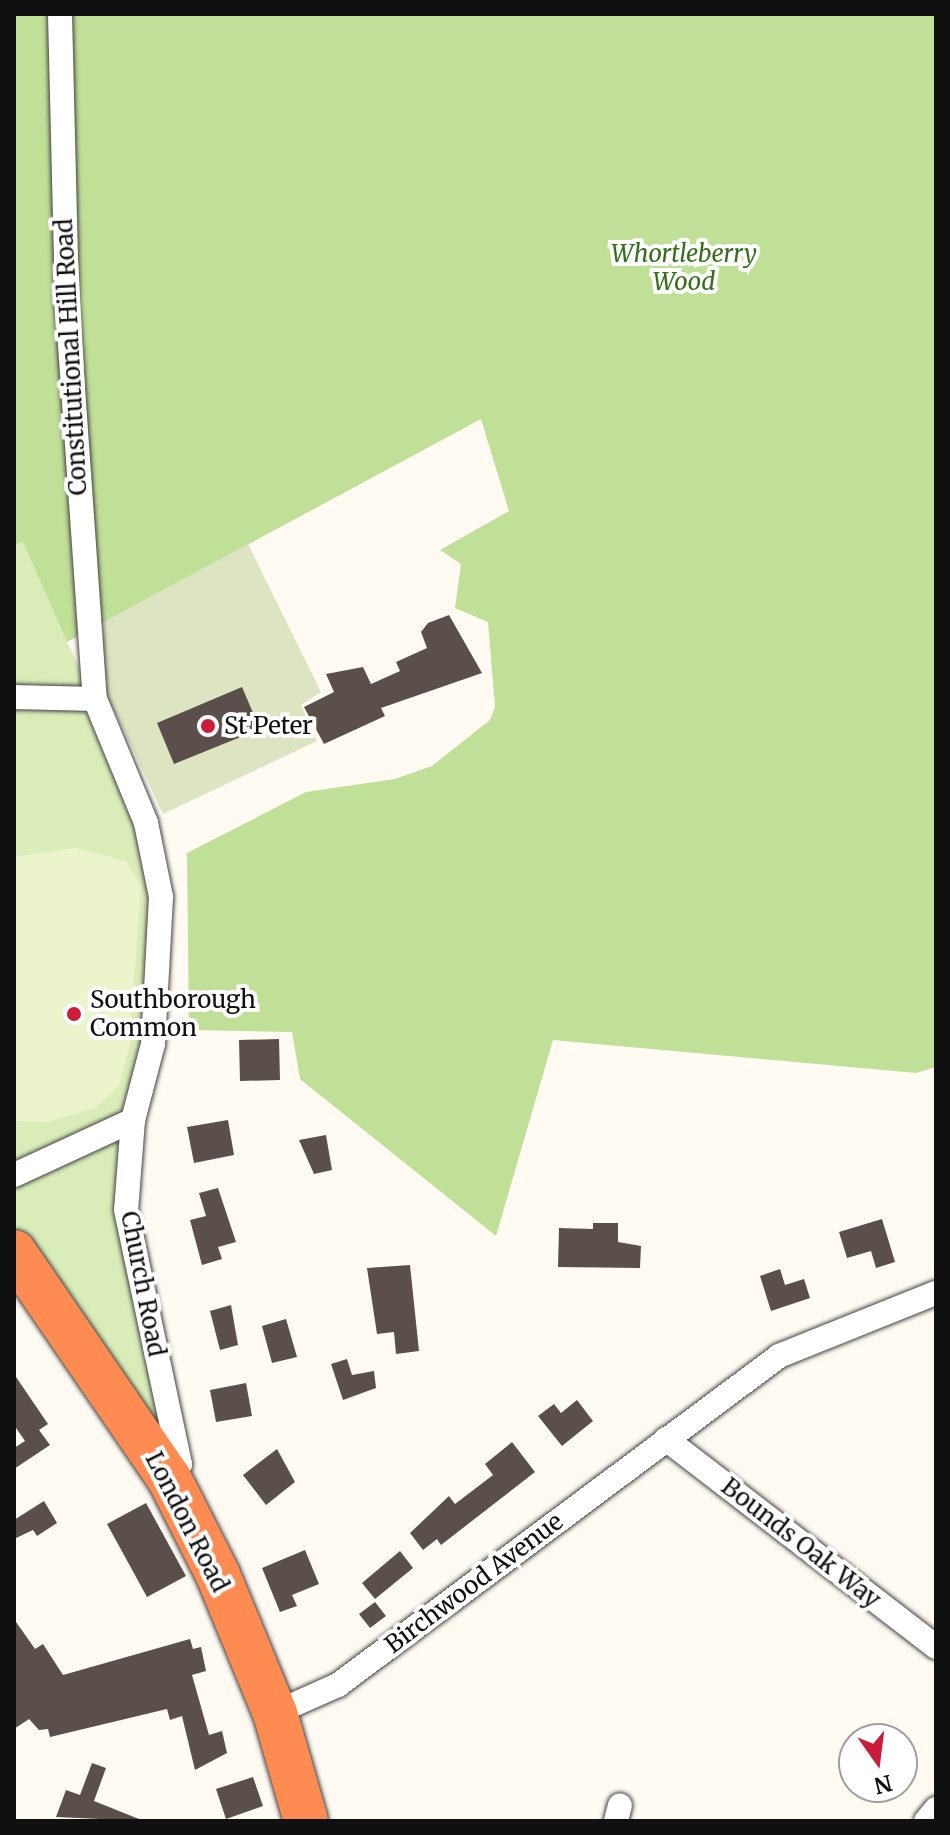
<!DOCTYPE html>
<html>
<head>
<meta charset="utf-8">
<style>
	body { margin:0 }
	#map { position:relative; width:950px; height:1835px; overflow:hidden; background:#fffbf3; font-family:Merriweather,serif }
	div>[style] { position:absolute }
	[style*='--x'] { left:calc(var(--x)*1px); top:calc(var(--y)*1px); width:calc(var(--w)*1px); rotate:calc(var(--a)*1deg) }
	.green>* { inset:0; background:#daedb9 }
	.forest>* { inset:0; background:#c0df97 }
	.cemetery>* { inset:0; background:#dde4c1 }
	.pitch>* { inset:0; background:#ebf4cb }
	.building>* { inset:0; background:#5a4f4b }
	.roads { filter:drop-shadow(0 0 2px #434343) drop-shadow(0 0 2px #434343) }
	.street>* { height:24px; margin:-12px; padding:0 12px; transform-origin:12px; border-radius:12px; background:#fff }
	.highway>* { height:44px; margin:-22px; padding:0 22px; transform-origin:22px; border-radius:22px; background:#fe8c52 }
	.dots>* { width:22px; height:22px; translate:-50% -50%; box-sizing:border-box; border:4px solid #fff; border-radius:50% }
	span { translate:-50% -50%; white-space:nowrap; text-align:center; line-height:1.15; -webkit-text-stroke:8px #fff; paint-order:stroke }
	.park-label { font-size:24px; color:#366e1a; font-style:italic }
	.street-label { font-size:24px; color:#101010 }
	.poi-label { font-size:24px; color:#101010 }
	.left { translate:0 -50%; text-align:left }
	.frame { position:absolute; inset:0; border:16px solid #101010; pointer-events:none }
	.north { position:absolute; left:838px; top:1723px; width:80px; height:80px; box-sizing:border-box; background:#fff; border:2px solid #9f9f9f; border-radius:50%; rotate:166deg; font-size:22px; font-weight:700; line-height:32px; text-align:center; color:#101010 }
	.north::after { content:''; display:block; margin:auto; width:28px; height:36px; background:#cb1d3a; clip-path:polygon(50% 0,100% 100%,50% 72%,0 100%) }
</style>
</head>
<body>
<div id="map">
	<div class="green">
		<i style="clip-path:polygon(23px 541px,67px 642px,95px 699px,14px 697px,14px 545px)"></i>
		<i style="clip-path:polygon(68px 702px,91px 715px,136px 815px,155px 881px,147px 1029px,120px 1148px,168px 1452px,86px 1323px,14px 1229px,14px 704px)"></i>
	</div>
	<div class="forest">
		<i style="clip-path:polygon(14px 14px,936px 14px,936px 1067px,916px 1073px,553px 1040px,496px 1236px,300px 1079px,292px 1032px,189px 1030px,187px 853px,306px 792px,395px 779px,432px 766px,490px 720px,495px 707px,488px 622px,455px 608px,461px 564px,440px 550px,509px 511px,481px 419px,67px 642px,23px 542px,14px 545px)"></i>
	</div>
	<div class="cemetery">
		<i style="clip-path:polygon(248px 544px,321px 692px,301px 705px,317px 741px,163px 814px,101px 682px,104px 622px)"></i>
	</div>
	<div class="pitch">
		<i style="clip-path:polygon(75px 848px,126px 861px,141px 886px,129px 1048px,119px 1086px,95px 1108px,48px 1122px,14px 1121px,14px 857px)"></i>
	</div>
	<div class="building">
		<i style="clip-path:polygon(449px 615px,482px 673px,381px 708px,385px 716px,324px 744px,304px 707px,334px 692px,326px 674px,363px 667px,371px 684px,400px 671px,396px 662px,427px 648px,421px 632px,428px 623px)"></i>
		<i style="clip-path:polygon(242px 687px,260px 729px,174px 764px,157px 723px)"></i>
		<i style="clip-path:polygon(279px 1039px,280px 1080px,240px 1081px,239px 1040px)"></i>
		<i style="clip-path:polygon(228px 1120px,234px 1155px,194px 1163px,187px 1127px)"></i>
		<i style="clip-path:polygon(326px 1135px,332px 1170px,314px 1174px,299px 1140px)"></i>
		<i style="clip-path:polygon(218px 1188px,236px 1242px,218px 1247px,222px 1259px,202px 1265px,190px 1220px,206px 1216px,199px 1193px)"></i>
		<i style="clip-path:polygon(882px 1219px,895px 1262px,876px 1268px,871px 1251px,847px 1258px,839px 1232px)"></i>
		<i style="clip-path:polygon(593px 1223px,618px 1223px,618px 1242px,641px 1246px,640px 1268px,558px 1267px,559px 1228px,593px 1229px)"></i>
		<i style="clip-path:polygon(410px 1265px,419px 1351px,396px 1354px,394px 1332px,377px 1334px,367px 1268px)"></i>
		<i style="clip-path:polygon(780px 1269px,785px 1285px,804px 1279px,810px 1298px,771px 1311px,760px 1276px)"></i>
		<i style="clip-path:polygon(231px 1305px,238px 1345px,220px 1350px,210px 1311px)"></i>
		<i style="clip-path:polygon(286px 1319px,297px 1357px,272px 1363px,262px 1326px)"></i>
		<i style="clip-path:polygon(347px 1359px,352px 1375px,374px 1371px,376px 1388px,343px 1400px,331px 1364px)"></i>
		<i style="clip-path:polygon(14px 1374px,48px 1424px,39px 1430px,50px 1445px,14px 1469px,14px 1448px,25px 1441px,14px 1425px)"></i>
		<i style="clip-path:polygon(246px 1383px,252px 1416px,216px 1422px,210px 1390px)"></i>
		<i style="clip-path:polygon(577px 1400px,593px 1421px,562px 1446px,538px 1416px,554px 1404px,561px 1413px)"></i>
		<i style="clip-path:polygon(512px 1442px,535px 1472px,441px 1545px,437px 1539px,423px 1550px,410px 1533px,449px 1496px,455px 1504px,493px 1475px,485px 1464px)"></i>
		<i style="clip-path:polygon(277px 1449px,295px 1482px,266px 1505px,243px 1475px)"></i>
		<i style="clip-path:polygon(44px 1501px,57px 1523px,37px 1536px,33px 1530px,14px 1539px,14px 1520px)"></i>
		<i style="clip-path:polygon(146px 1503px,186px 1576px,147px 1597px,107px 1524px)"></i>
		<i style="clip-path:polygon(305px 1550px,319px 1584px,292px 1595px,297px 1606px,280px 1612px,262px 1568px)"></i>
		<i style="clip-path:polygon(400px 1551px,413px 1568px,375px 1599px,362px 1583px)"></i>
		<i style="clip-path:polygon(375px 1602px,386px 1616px,370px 1628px,359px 1614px)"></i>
		<i style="clip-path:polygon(14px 1619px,35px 1649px,43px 1644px,63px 1675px,190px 1639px,193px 1649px,201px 1647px,206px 1671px,192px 1675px,209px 1735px,222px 1731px,227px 1753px,195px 1770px,182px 1716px,170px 1720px,167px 1709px,50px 1737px,48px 1729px,39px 1730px,29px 1719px,14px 1729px)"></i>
		<i style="clip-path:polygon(92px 1763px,106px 1768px,94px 1801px,144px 1821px,56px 1817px,66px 1790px,80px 1795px)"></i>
		<i style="clip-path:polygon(253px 1777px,263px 1806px,226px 1819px,216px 1789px)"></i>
	</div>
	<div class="roads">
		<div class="street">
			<i style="--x:60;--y:14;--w:288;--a:88.6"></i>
			<i style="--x:67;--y:302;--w:398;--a:86"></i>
			<i style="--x:95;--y:699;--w:134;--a:67.6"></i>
			<i style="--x:146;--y:823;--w:76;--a:78.5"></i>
			<i style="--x:161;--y:897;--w:147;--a:93.1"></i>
			<i style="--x:153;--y:1044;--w:79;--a:104.7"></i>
			<i style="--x:133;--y:1120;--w:90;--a:94.4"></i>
			<i style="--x:126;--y:1210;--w:260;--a:78"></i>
			<i style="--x:180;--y:1464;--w:16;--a:128"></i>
			<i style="--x:14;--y:697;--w:81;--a:1.4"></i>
			<i style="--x:14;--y:1175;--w:131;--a:-24.8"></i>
			<i style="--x:666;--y:1439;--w:341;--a:37.6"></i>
			<i style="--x:275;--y:1713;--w:69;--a:-24"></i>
			<i style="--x:338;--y:1685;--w:550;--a:-36.72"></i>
			<i style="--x:779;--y:1356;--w:169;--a:-21.9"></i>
			<i style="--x:616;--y:1821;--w:16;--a:-76"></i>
			<i style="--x:926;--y:1821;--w:16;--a:-50"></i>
		</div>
		<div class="highway">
			<i style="--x:14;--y:1252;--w:274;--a:55.6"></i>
			<i style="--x:169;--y:1478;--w:109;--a:63.2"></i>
			<i style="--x:218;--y:1575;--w:149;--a:67.6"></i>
			<i style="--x:275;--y:1713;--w:112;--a:74"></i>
		</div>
	</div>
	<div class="dots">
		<i style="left:208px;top:726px;background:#cb1d3a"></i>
		<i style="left:74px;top:1014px;background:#cb1d3a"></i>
	</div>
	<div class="park-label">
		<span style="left:684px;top:268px">Whortleberry<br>Wood</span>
	</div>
	<div class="street-label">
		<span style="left:71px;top:357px;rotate:-93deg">Constitutional Hill Road</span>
		<span style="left:143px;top:1284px;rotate:79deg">Church Road</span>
		<span style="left:187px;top:1522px;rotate:63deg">London Road</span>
		<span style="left:801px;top:1543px;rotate:38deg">Bounds Oak Way</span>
		<span style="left:474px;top:1583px;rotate:-37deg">Birchwood Avenue</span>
	</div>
	<div class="poi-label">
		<span class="left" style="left:224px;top:726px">St Peter</span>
		<span class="left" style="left:90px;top:1014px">Southborough<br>Common</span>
	</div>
	<div class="frame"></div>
	<div class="north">N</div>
</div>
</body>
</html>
